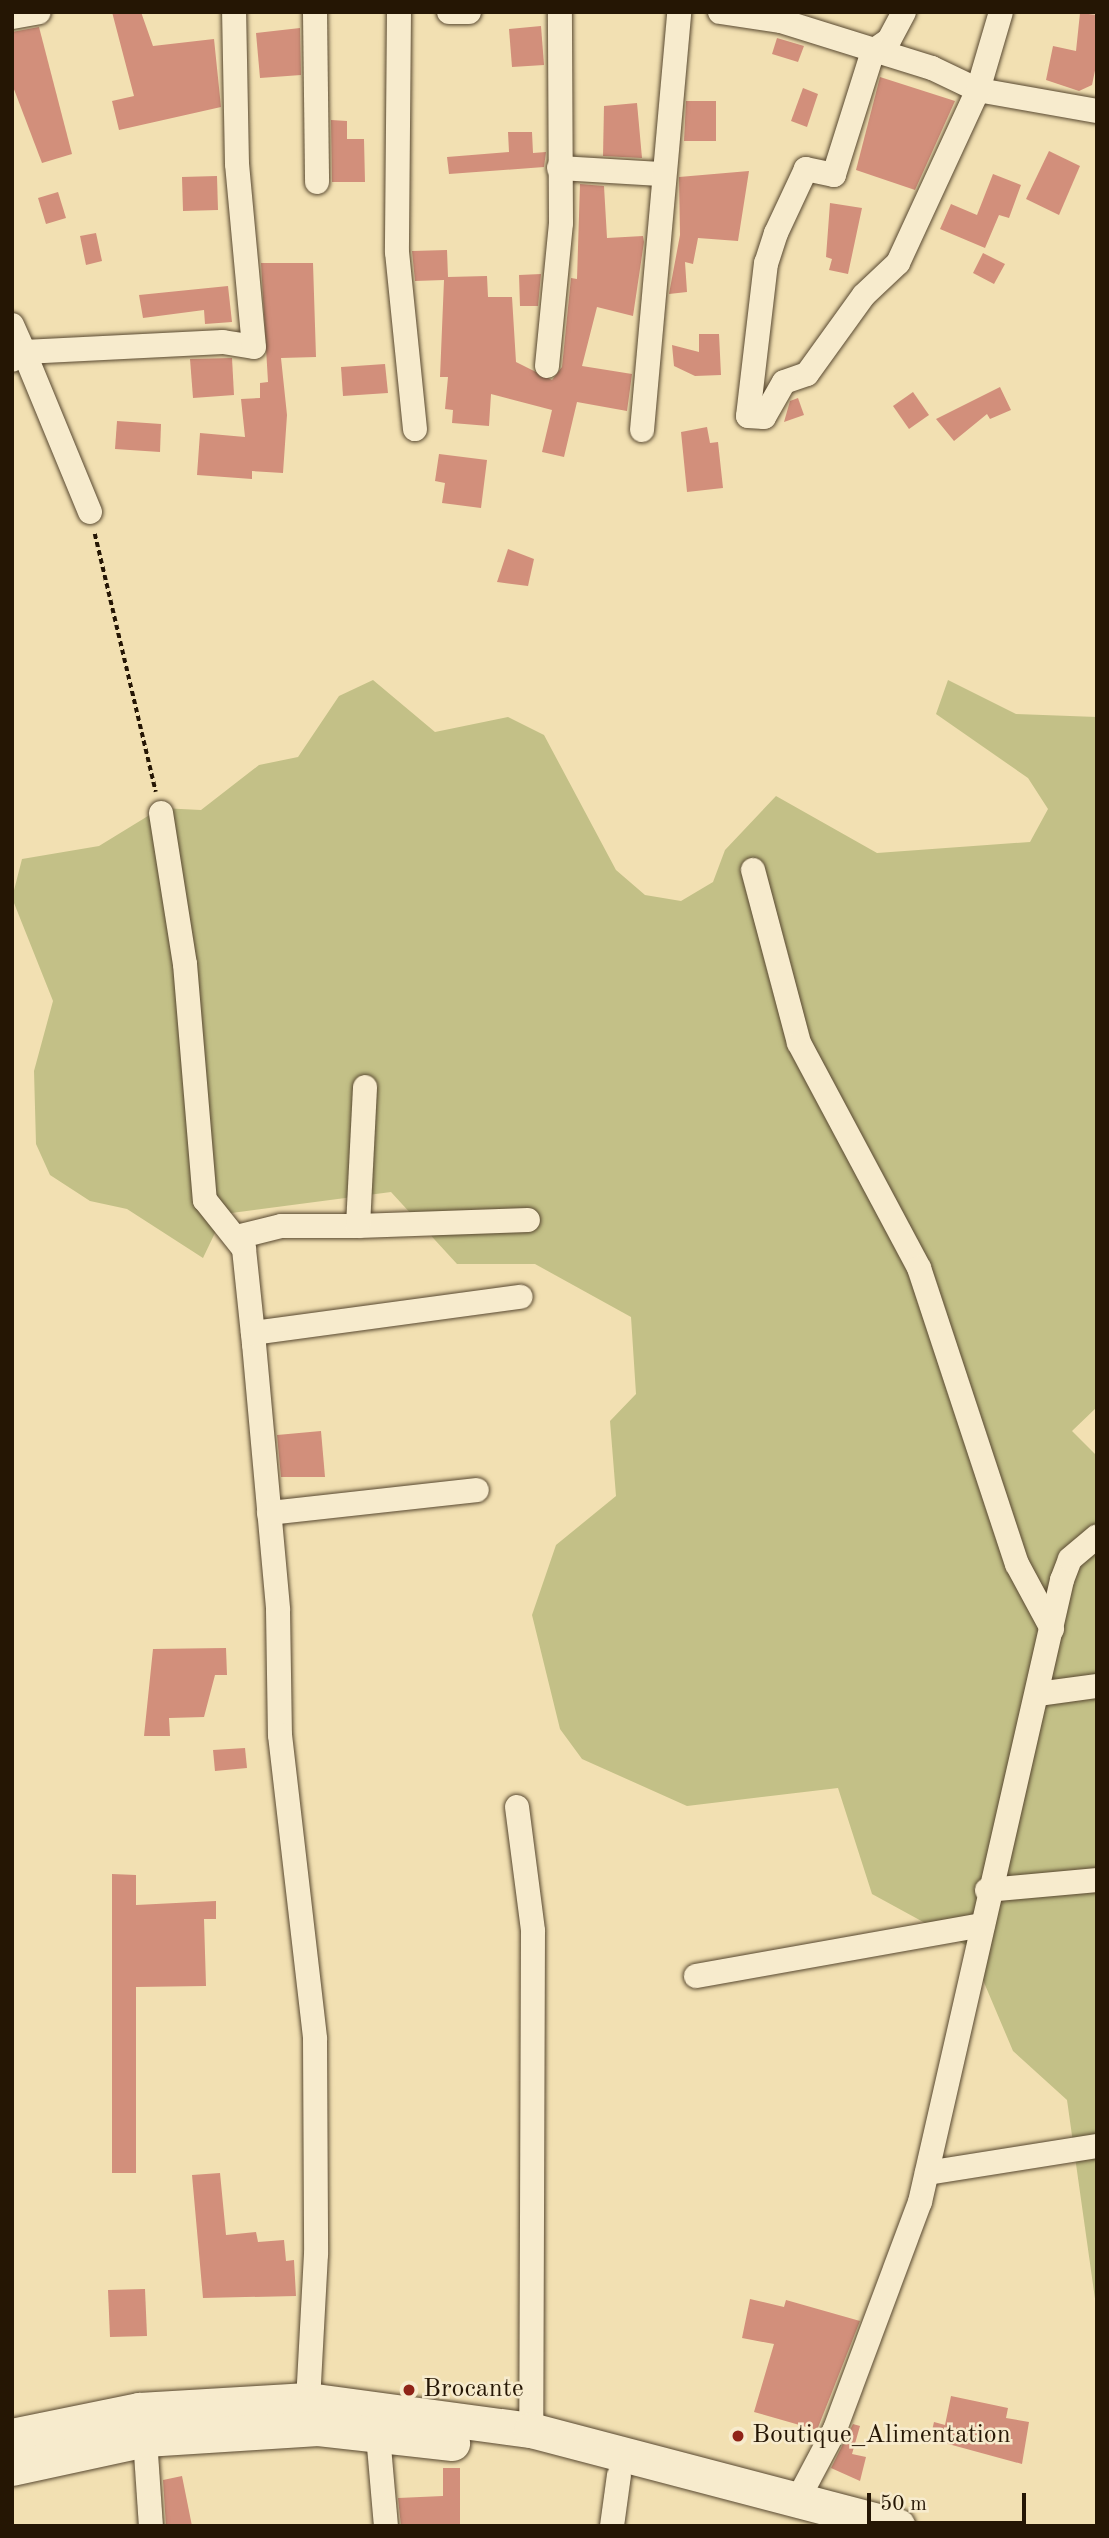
<!DOCTYPE html>
<html>
<head>
<meta charset="utf-8">
<style>
	body { margin:0 }
	#map { position:relative; width:1109px; height:2538px; overflow:hidden; background:#f2e0b2; font-family:"Old Standard TT",serif }
	div>[style] { position:absolute }
	[style*='--x'] { left:calc(var(--x)*1px); top:calc(var(--y)*1px); width:calc(var(--w)*1px); rotate:calc(var(--a)*1deg) }
	.green>* { inset:0; background:#c3c087 }
	.building>* { inset:0; background:#d28f7b }
	.path>* { height:3.5px; margin-top:-1.75px; transform-origin:0; background:repeating-linear-gradient(90deg,#251604 0 5px,transparent 0 8.5px) }
	.roads { filter:drop-shadow(0 0 2px #584830) drop-shadow(0 0 2px #584830) }
	.minor>* { height:24px; margin:-12px; padding:0 12px; transform-origin:12px; border-radius:12px; background:#f7ebcd }
	.secondary>* { height:35px; margin:-17.5px; padding:0 17.5px; transform-origin:17.5px; border-radius:17.5px; background:#f7ebcd }
	.dots>* { width:19px; height:19px; translate:-50% -50%; box-sizing:border-box; border:4px solid #f7ebcd; border-radius:50% }
	span { translate:-50% -50%; white-space:nowrap; text-align:center; line-height:1.15; -webkit-text-stroke:5px #f7ebcd; paint-order:stroke }
	.poi-label { font-size:26px; color:#251604 }
	.left { translate:0 -50%; text-align:left }
	.frame { position:absolute; inset:0; border:14px solid #251604; pointer-events:none }
	.scale { position:absolute; left:867px; top:2493px; width:159px; height:32px; box-sizing:border-box; border:4px solid #251604; border-top:0; padding-left:9px; font-size:21px; line-height:24px; white-space:nowrap; color:#251604; -webkit-text-stroke:5px #f7ebcd; paint-order:stroke }
</style>
</head>
<body>
<div id="map">
	<div class="green">
		<i style="clip-path:polygon(373px 680px,435px 732px,508px 717px,544px 735px,616px 870px,645px 895px,681px 901px,713px 882px,725px 850px,776px 796px,877px 853px,1030px 842px,1048px 809px,1028px 778px,936px 714px,948px 680px,1016px 714px,1097px 717px,1097px 1407px,1072px 1431px,1097px 1456px,1097px 2313px,1067px 2100px,1013px 2051px,969px 1947px,872px 1894px,838px 1788px,687px 1806px,582px 1759px,560px 1729px,532px 1615px,556px 1545px,616px 1496px,610px 1421px,636px 1394px,631px 1317px,535px 1264px,457px 1264px,391px 1192px,224px 1214px,203px 1258px,127px 1209px,90px 1201px,50px 1175px,36px 1144px,34px 1071px,53px 1001px,12px 898px,22px 859px,99px 846px,161px 808px,201px 810px,259px 765px,298px 757px,339px 696px)"></i>
	</div>
	<div class="building">
		<i style="clip-path:polygon(112px 12px,141px 12px,153px 46px,214px 39px,221px 107px,119px 130px,112px 101px,134px 96px)"></i>
		<i style="clip-path:polygon(1080px 13px,1097px 15px,1097px 61px,1092px 85px,1079px 91px,1046px 80px,1053px 46px,1076px 51px)"></i>
		<i style="clip-path:polygon(541px 26px,544px 65px,512px 67px,509px 29px)"></i>
		<i style="clip-path:polygon(39px 27px,72px 154px,42px 163px,12px 84px,12px 32px)"></i>
		<i style="clip-path:polygon(300px 28px,301px 75px,260px 78px,256px 33px)"></i>
		<i style="clip-path:polygon(777px 38px,804px 46px,798px 62px,772px 54px)"></i>
		<i style="clip-path:polygon(880px 77px,955px 101px,915px 190px,856px 170px)"></i>
		<i style="clip-path:polygon(803px 88px,818px 94px,807px 127px,791px 121px)"></i>
		<i style="clip-path:polygon(686px 101px,716px 101px,716px 141px,684px 141px)"></i>
		<i style="clip-path:polygon(637px 103px,642px 158px,603px 156px,604px 106px)"></i>
		<i style="clip-path:polygon(331px 120px,347px 121px,347px 139px,364px 139px,365px 182px,332px 182px)"></i>
		<i style="clip-path:polygon(508px 132px,532px 132px,533px 153px,546px 152px,544px 167px,449px 174px,447px 157px,509px 152px)"></i>
		<i style="clip-path:polygon(1049px 151px,1080px 166px,1059px 215px,1026px 199px)"></i>
		<i style="clip-path:polygon(749px 171px,738px 241px,698px 238px,693px 264px,685px 262px,687px 292px,669px 294px,680px 235px,679px 177px)"></i>
		<i style="clip-path:polygon(993px 174px,1021px 185px,1009px 218px,999px 215px,985px 248px,940px 229px,951px 204px,977px 215px)"></i>
		<i style="clip-path:polygon(217px 176px,218px 210px,183px 211px,182px 177px)"></i>
		<i style="clip-path:polygon(580px 184px,604px 186px,607px 238px,643px 236px,644px 242px,633px 316px,597px 307px,582px 366px,632px 374px,627px 411px,577px 402px,564px 457px,542px 452px,552px 410px,491px 394px,489px 426px,452px 423px,453px 410px,445px 409px,448px 377px,440px 377px,444px 280px,415px 281px,412px 251px,447px 250px,448px 277px,487px 276px,488px 297px,512px 297px,516px 362px,552px 380px,562px 367px,571px 278px,577px 279px)"></i>
		<i style="clip-path:polygon(58px 192px,66px 218px,46px 224px,38px 198px)"></i>
		<i style="clip-path:polygon(830px 203px,862px 208px,848px 274px,829px 270px,832px 259px,826px 257px)"></i>
		<i style="clip-path:polygon(96px 233px,102px 261px,86px 265px,80px 236px)"></i>
		<i style="clip-path:polygon(983px 253px,1005px 264px,994px 284px,973px 273px)"></i>
		<i style="clip-path:polygon(261px 263px,313px 263px,316px 357px,281px 358px,287px 415px,283px 473px,252px 471px,252px 479px,197px 475px,200px 433px,245px 437px,241px 399px,260px 398px,260px 383px,268px 382px)"></i>
		<i style="clip-path:polygon(541px 274px,538px 306px,520px 306px,519px 275px)"></i>
		<i style="clip-path:polygon(228px 286px,232px 322px,205px 324px,204px 310px,143px 318px,139px 295px)"></i>
		<i style="clip-path:polygon(699px 334px,719px 334px,721px 375px,695px 376px,674px 366px,672px 345px,699px 352px)"></i>
		<i style="clip-path:polygon(232px 358px,234px 395px,193px 398px,190px 359px)"></i>
		<i style="clip-path:polygon(385px 364px,388px 393px,343px 396px,341px 367px)"></i>
		<i style="clip-path:polygon(1000px 387px,1011px 410px,990px 419px,987px 414px,954px 441px,936px 419px)"></i>
		<i style="clip-path:polygon(913px 392px,929px 415px,909px 429px,893px 406px)"></i>
		<i style="clip-path:polygon(798px 398px,804px 415px,784px 422px,790px 401px)"></i>
		<i style="clip-path:polygon(117px 421px,161px 424px,160px 452px,115px 449px)"></i>
		<i style="clip-path:polygon(707px 427px,710px 443px,718px 442px,723px 488px,687px 492px,681px 432px)"></i>
		<i style="clip-path:polygon(439px 454px,487px 460px,481px 508px,442px 503px,445px 483px,435px 481px)"></i>
		<i style="clip-path:polygon(508px 549px,534px 559px,528px 586px,497px 582px)"></i>
		<i style="clip-path:polygon(321px 1431px,325px 1477px,281px 1477px,277px 1435px)"></i>
		<i style="clip-path:polygon(226px 1648px,227px 1675px,215px 1675px,204px 1717px,169px 1718px,170px 1736px,144px 1736px,153px 1649px)"></i>
		<i style="clip-path:polygon(245px 1748px,247px 1768px,215px 1771px,213px 1750px)"></i>
		<i style="clip-path:polygon(112px 1874px,136px 1875px,136px 1905px,216px 1901px,216px 1919px,204px 1919px,206px 1986px,136px 1987px,136px 2173px,112px 2173px)"></i>
		<i style="clip-path:polygon(220px 2173px,226px 2235px,256px 2232px,258px 2242px,284px 2240px,286px 2261px,294px 2260px,296px 2296px,203px 2298px,192px 2175px)"></i>
		<i style="clip-path:polygon(145px 2289px,147px 2336px,110px 2337px,108px 2290px)"></i>
		<i style="clip-path:polygon(750px 2299px,784px 2307px,786px 2300px,860px 2321px,817px 2430px,754px 2412px,774px 2344px,742px 2338px)"></i>
		<i style="clip-path:polygon(951px 2396px,1008px 2408px,1006px 2418px,1029px 2422px,1022px 2464px,930px 2439px,934px 2422px,945px 2425px)"></i>
		<i style="clip-path:polygon(853px 2424px,860px 2426px,852px 2454px,866px 2457px,860px 2481px,831px 2468px)"></i>
		<i style="clip-path:polygon(443px 2468px,460px 2468px,460px 2526px,401px 2526px,398px 2498px,443px 2496px)"></i>
		<i style="clip-path:polygon(182px 2476px,192px 2526px,166px 2526px,163px 2480px)"></i>
	</div>
	<div class="path">
		<i style="--x:95;--y:534;--w:265;--a:76.7"></i>
	</div>
	<div class="roads">
		<div class="minor">
			<i style="--x:315;--y:12;--w:170;--a:89.3"></i>
			<i style="--x:399;--y:12;--w:240;--a:90.5"></i>
			<i style="--x:397;--y:252;--w:178;--a:84.2"></i>
			<i style="--x:449;--y:12;--w:20;--a:0"></i>
			<i style="--x:720;--y:12;--w:62;--a:8.4"></i>
			<i style="--x:781;--y:21;--w:158;--a:17.3"></i>
			<i style="--x:932;--y:68;--w:51;--a:25.6"></i>
			<i style="--x:978;--y:90;--w:121;--a:10"></i>
			<i style="--x:904;--y:12;--w:32;--a:118"></i>
			<i style="--x:889;--y:40;--w:19;--a:145"></i>
			<i style="--x:873;--y:51;--w:130;--a:107.5"></i>
			<i style="--x:834;--y:175;--w:29;--a:-168"></i>
			<i style="--x:806;--y:169;--w:71;--a:115.1"></i>
			<i style="--x:776;--y:233;--w:32;--a:108"></i>
			<i style="--x:766;--y:263;--w:154;--a:96.7"></i>
			<i style="--x:748;--y:416;--w:16;--a:4"></i>
			<i style="--x:764;--y:417;--w:40;--a:-60.3"></i>
			<i style="--x:784;--y:382;--w:24;--a:-19"></i>
			<i style="--x:807;--y:374;--w:97;--a:-54.2"></i>
			<i style="--x:864;--y:295;--w:47;--a:-43.3"></i>
			<i style="--x:898;--y:263;--w:191;--a:-65.2"></i>
			<i style="--x:978;--y:90;--w:81;--a:-73.6"></i>
			<i style="--x:12;--y:17;--w:27;--a:-10"></i>
			<i style="--x:559;--y:168;--w:102;--a:3.4"></i>
			<i style="--x:12;--y:325;--w:30;--a:66"></i>
			<i style="--x:24;--y:352;--w:14;--a:146"></i>
			<i style="--x:547;--y:366;--w:144;--a:-84.4"></i>
			<i style="--x:561;--y:223;--w:211;--a:-90.3"></i>
			<i style="--x:642;--y:430;--w:420;--a:-84.9"></i>
			<i style="--x:90;--y:512;--w:173;--a:-112.4"></i>
			<i style="--x:24;--y:352;--w:199;--a:-2.9"></i>
			<i style="--x:223;--y:342;--w:31;--a:9"></i>
			<i style="--x:254;--y:347;--w:184;--a:-95.3"></i>
			<i style="--x:237;--y:164;--w:152;--a:-91.1"></i>
			<i style="--x:161;--y:813;--w:153;--a:81"></i>
			<i style="--x:185;--y:964;--w:237;--a:85.2"></i>
			<i style="--x:205;--y:1200;--w:63;--a:51.5"></i>
			<i style="--x:244;--y:1249;--w:96;--a:84"></i>
			<i style="--x:254;--y:1344;--w:267;--a:84.8"></i>
			<i style="--x:278;--y:1610;--w:125;--a:89.1"></i>
			<i style="--x:280;--y:1735;--w:306;--a:83.4"></i>
			<i style="--x:315;--y:2039;--w:215;--a:89.7"></i>
			<i style="--x:316;--y:2254;--w:146;--a:93.1"></i>
			<i style="--x:753;--y:870;--w:179;--a:75.1"></i>
			<i style="--x:799;--y:1043;--w:255;--a:61.9"></i>
			<i style="--x:919;--y:1268;--w:312;--a:71.7"></i>
			<i style="--x:1017;--y:1564;--w:74;--a:61.7"></i>
			<i style="--x:358;--y:1226;--w:170;--a:-2"></i>
			<i style="--x:237;--y:1237;--w:45;--a:-14"></i>
			<i style="--x:281;--y:1226;--w:77;--a:0"></i>
			<i style="--x:358;--y:1226;--w:139;--a:-87.1"></i>
			<i style="--x:253;--y:1333;--w:270;--a:-7.7"></i>
			<i style="--x:269;--y:1513;--w:209;--a:-6.3"></i>
			<i style="--x:1038;--y:1694;--w:60;--a:-7.7"></i>
			<i style="--x:517;--y:1807;--w:125;--a:82.6"></i>
			<i style="--x:533;--y:1931;--w:499;--a:90.2"></i>
			<i style="--x:987;--y:1890;--w:110;--a:-5.2"></i>
			<i style="--x:696;--y:1976;--w:291;--a:-10.1"></i>
			<i style="--x:927;--y:2173;--w:172;--a:-9"></i>
			<i style="--x:378;--y:2435;--w:91;--a:85"></i>
			<i style="--x:145;--y:2439;--w:87;--a:86.1"></i>
			<i style="--x:798;--y:2499;--w:79;--a:-62.1"></i>
			<i style="--x:835;--y:2429;--w:242;--a:-69.5"></i>
			<i style="--x:920;--y:2202;--w:638;--a:-77.14"></i>
			<i style="--x:1062;--y:1580;--w:22;--a:-69"></i>
			<i style="--x:1070;--y:1559;--w:35;--a:-40"></i>
			<i style="--x:612;--y:2526;--w:51;--a:-82.2"></i>
		</div>
		<div class="secondary">
			<i style="--x:12;--y:2436;--w:130;--a:-11.6"></i>
			<i style="--x:139;--y:2410;--w:169;--a:-3.4"></i>
			<i style="--x:308;--y:2400;--w:225;--a:7.7"></i>
			<i style="--x:531;--y:2430;--w:379;--a:14.7"></i>
			<i style="--x:12;--y:2468;--w:136;--a:-12.3"></i>
			<i style="--x:145;--y:2439;--w:173;--a:-3.6"></i>
			<i style="--x:318;--y:2428;--w:135;--a:6.4"></i>
		</div>
	</div>
	<div class="dots">
		<i style="left:409px;top:2390px;background:#8f2418"></i>
		<i style="left:738px;top:2436px;background:#8f2418"></i>
	</div>
	<div class="poi-label">
		<span class="left" style="left:423px;top:2390px">Brocante</span>
		<span class="left" style="left:752px;top:2436px">Boutique_Alimentation</span>
	</div>
	<div class="frame"></div>
	<div class="scale">50 m</div>
</div>
</body>
</html>
